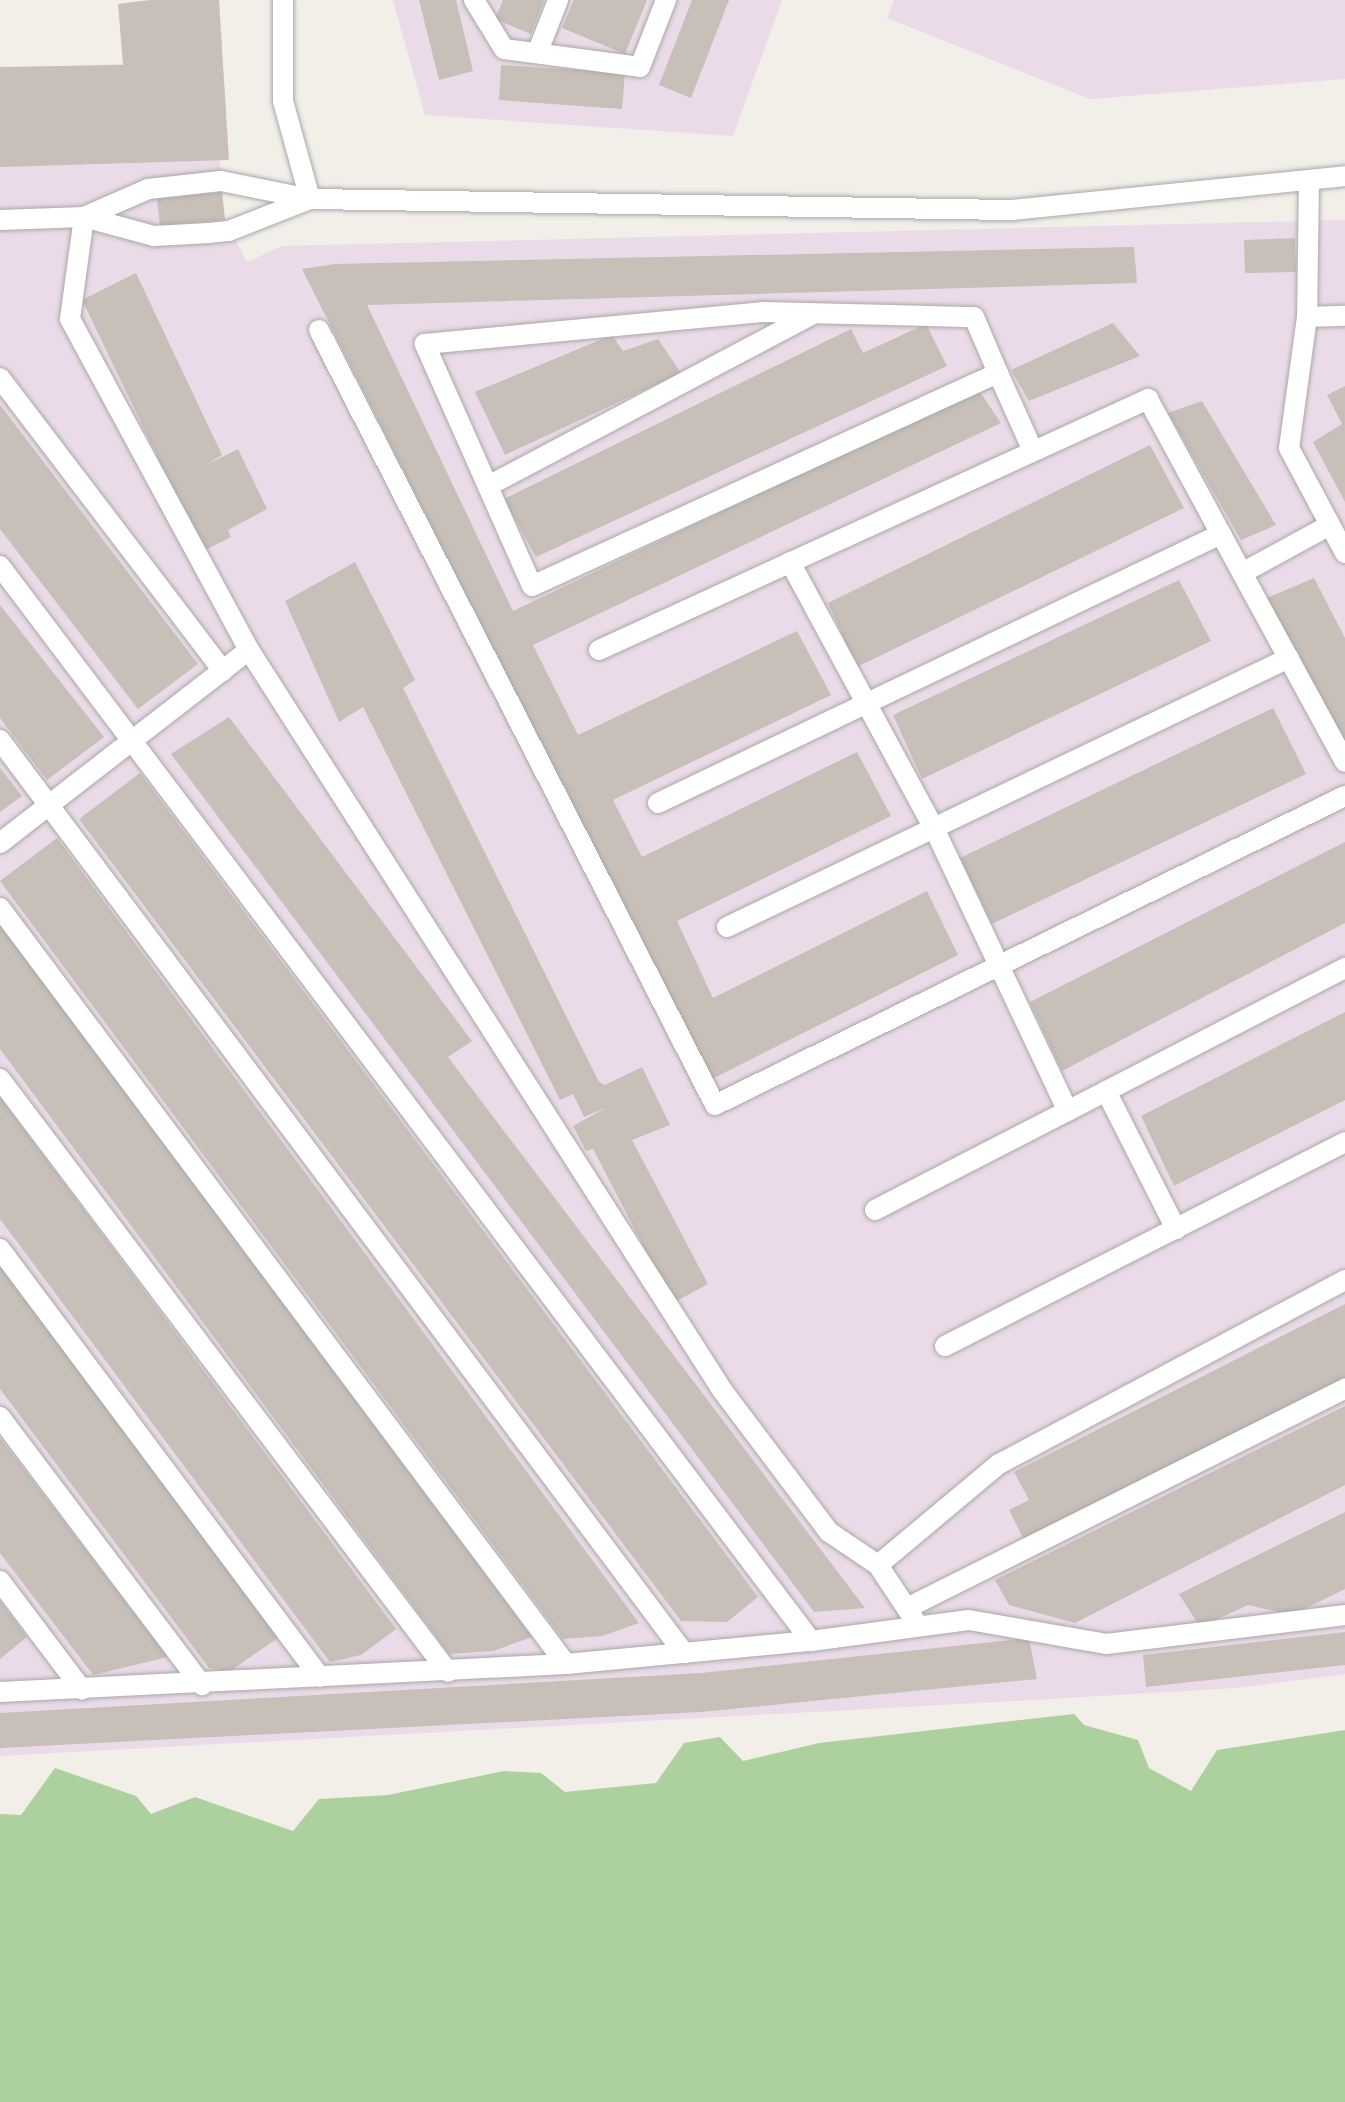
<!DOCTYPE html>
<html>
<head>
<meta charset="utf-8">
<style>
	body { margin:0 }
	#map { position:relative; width:1345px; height:2102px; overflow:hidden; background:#f2efe9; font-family:Ubuntu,sans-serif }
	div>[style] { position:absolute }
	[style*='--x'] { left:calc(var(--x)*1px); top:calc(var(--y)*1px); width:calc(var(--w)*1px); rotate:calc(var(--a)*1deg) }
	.industrial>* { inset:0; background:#ebdbe8 }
	.forest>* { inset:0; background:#add19e }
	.building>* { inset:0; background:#c7bfb8 }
	.roads { filter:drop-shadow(0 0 2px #a9a9a9) drop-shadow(0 0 2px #a9a9a9) }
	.lane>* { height:20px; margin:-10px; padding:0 10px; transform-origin:10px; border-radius:10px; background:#fff }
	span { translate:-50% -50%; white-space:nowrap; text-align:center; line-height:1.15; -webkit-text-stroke:7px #fff; paint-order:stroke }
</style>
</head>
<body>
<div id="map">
	<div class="industrial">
		<i style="clip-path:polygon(150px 0,205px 0,225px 220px,247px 262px,282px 246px,1345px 220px,1345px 1674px,1236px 1688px,1033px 1700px,0 1756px,0 68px,154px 63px)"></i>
		<i style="clip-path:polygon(393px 0,782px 0,733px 136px,425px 115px)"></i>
		<i style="clip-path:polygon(894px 0,1345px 0,1345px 79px,1090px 99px,887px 18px)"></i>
	</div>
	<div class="forest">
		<i style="clip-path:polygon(1074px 1714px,1084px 1725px,1138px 1740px,1149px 1768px,1191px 1791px,1217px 1750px,1345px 1730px,1345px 2102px,0 2102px,0 1814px,21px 1815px,55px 1768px,136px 1796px,151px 1814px,195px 1797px,293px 1831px,319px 1799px,388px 1795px,504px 1771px,541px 1773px,565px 1792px,656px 1783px,684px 1743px,720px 1737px,743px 1761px,819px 1743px)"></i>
	</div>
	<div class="building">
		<i style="clip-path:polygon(150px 0,219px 0,229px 160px,0 167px,0 67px,123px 65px,118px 4px)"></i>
		<i style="clip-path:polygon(419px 0,456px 0,473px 71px,439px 80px)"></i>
		<i style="clip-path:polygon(503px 0,544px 0,531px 34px,495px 19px)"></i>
		<i style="clip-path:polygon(574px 0,647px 0,625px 54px,562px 28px)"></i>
		<i style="clip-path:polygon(692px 0,729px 0,691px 98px,659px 85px)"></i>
		<i style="clip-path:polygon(501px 65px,625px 73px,622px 109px,499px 100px)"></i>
		<i style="clip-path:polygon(222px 192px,225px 220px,160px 226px,157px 199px)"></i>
		<i style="clip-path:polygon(1295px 238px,1296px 272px,1245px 273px,1244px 240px)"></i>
		<i style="clip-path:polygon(1134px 247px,1137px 283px,367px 305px,513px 611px,978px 389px,1001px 423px,533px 645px,578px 735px,797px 631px,831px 695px,613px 800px,642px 857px,857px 752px,891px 816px,677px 921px,713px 998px,927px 891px,958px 955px,710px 1080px,302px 269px,335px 264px)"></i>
		<i style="clip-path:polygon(136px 273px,222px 455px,206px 465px,238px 449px,267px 509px,228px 530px,231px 537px,203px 551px,82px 300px)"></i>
		<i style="clip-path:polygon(1113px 323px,1140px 356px,1029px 401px,1011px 370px)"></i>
		<i style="clip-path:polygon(926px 324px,947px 366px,536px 557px,504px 499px,851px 329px,863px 353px)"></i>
		<i style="clip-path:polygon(612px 335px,623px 351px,658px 339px,681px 373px,505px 455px,475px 392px)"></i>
		<i style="clip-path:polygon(1345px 386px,1345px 502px,1313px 442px,1342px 424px,1327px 395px)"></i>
		<i style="clip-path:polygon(1202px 401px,1276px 525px,1241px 540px,1168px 413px)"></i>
		<i style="clip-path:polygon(0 405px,198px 664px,138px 709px,0 529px)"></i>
		<i style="clip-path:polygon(1150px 445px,1184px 508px,857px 667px,828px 603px)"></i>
		<i style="clip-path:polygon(355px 562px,415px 680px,403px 688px,599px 1082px,605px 1085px,642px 1067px,670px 1125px,632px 1140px,708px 1284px,673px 1303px,593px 1149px,586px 1151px,573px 1126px,607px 1107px,584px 1117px,573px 1094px,560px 1100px,363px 707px,339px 722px,285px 601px)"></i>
		<i style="clip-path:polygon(1314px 578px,1345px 638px,1345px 746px,1267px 598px)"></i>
		<i style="clip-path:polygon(1179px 580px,1211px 641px,922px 779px,893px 715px)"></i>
		<i style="clip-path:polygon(0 605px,104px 737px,47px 780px,0 718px)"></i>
		<i style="clip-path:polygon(1273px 708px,1306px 774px,992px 924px,960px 858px)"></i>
		<i style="clip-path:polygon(229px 717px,472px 1041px,448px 1057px,865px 1608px,814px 1612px,171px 754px)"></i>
		<i style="clip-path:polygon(0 768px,22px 796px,0 812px)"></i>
		<i style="clip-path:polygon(140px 773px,758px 1597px,727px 1622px,681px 1621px,79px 819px)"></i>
		<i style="clip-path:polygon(57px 838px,639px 1623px,602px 1636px,563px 1639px,0 881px)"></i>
		<i style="clip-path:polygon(1345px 842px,1345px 923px,1062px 1071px,1030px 1002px)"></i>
		<i style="clip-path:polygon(0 924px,532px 1637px,493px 1651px,449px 1654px,0 1049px)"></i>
		<i style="clip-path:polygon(1345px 1012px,1345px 1100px,1174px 1186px,1141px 1116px)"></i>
		<i style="clip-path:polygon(0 1097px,396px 1629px,361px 1655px,330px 1662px,0 1219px)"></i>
		<i style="clip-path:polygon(0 1265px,279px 1637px,229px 1672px,209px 1668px,0 1389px)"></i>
		<i style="clip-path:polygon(1345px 1304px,1345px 1378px,1024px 1540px,1009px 1510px,1029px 1500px,1014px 1472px)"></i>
		<i style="clip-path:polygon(1345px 1406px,1345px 1485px,1075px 1623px,1009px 1605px,995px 1580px)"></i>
		<i style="clip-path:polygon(0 1438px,168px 1657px,93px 1675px,0 1553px)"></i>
		<i style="clip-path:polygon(1345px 1512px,1345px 1589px,1292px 1615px,1248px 1605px,1200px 1627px,1179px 1594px)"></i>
		<i style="clip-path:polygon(0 1601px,27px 1637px,0 1659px)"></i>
		<i style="clip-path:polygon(1345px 1632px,1345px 1665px,1146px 1687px,1143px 1655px)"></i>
		<i style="clip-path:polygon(1029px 1638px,1037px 1679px,701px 1712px,0 1748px,0 1713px,701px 1673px)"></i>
	</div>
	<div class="roads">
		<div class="lane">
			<i style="--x:283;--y:0;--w:101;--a:90"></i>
			<i style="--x:283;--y:101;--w:102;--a:74.6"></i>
			<i style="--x:310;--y:199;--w:702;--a:0.9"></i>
			<i style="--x:1012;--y:210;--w:335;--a:-5.8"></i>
			<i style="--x:474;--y:0;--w:57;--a:58.5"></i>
			<i style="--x:504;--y:49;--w:137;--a:7.5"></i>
			<i style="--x:640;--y:67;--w:72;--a:-68.8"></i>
			<i style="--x:538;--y:51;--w:55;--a:-68.6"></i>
			<i style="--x:1309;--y:180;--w:137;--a:90.8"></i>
			<i style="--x:1307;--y:317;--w:132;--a:97.8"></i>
			<i style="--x:1289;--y:448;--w:119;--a:61.9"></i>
			<i style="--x:84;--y:217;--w:70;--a:-23.6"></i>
			<i style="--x:148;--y:189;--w:73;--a:-6.3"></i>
			<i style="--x:221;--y:181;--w:91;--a:11.4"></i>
			<i style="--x:0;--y:220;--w:84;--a:-2"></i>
			<i style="--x:84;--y:217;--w:73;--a:15.2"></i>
			<i style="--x:154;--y:236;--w:55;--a:-3.1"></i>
			<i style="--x:209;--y:233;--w:20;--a:-6"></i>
			<i style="--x:229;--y:231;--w:87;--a:-21.6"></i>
			<i style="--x:1307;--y:317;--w:38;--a:-2"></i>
			<i style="--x:319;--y:330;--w:870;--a:62.93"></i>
			<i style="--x:715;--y:1105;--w:702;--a:-26.13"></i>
			<i style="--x:998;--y:373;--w:512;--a:155.44"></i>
			<i style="--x:532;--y:586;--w:265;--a:-113.9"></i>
			<i style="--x:425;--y:344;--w:341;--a:-5.4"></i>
			<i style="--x:764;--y:312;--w:210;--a:1.4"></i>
			<i style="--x:974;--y:317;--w:61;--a:66.8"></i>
			<i style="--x:998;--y:373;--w:85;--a:65.8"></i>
			<i style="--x:0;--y:378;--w:368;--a:52.7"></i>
			<i style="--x:488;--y:486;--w:368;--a:-27.9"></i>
			<i style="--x:1330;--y:525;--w:100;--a:151.4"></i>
			<i style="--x:1242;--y:573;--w:215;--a:61.4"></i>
			<i style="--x:790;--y:562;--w:302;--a:61.6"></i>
			<i style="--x:934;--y:828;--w:313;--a:64.7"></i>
			<i style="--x:0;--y:566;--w:1347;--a:52.97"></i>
			<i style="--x:249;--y:650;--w:878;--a:57.41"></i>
			<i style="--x:722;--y:1390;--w:178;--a:53"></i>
			<i style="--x:829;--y:1532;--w:59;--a:34"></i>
			<i style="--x:878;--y:1565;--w:71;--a:56.5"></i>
			<i style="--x:599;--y:650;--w:604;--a:-24.57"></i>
			<i style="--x:1148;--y:399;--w:198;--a:61.6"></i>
			<i style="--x:0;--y:740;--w:1141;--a:53.16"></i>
			<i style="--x:658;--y:803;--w:624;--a:-25.54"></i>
			<i style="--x:0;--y:843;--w:315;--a:-37.8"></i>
			<i style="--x:249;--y:650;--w:376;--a:-118.4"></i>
			<i style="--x:70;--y:319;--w:103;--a:-82.2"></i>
			<i style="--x:0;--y:908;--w:944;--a:53.18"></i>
			<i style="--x:727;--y:927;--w:623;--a:-25.58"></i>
			<i style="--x:0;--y:1079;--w:743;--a:52.93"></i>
			<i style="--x:1106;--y:1091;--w:155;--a:63.1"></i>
			<i style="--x:875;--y:1210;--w:529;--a:-27.24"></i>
			<i style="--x:0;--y:1249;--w:534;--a:53.22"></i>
			<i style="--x:945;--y:1346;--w:449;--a:-27"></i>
			<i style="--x:0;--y:1417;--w:336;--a:53"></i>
			<i style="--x:878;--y:1565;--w:158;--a:-39.9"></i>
			<i style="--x:999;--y:1464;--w:392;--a:-28"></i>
			<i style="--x:0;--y:1581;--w:136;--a:53"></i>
			<i style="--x:907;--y:1608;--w:490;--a:-26.6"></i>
			<i style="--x:0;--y:1692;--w:567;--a:-2.83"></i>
			<i style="--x:566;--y:1664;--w:246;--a:-5.4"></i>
			<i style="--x:811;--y:1641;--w:159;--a:-7.6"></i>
			<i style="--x:969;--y:1620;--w:139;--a:9.9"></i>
			<i style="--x:1106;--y:1644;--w:241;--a:-6.9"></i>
		</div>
	</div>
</div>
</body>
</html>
